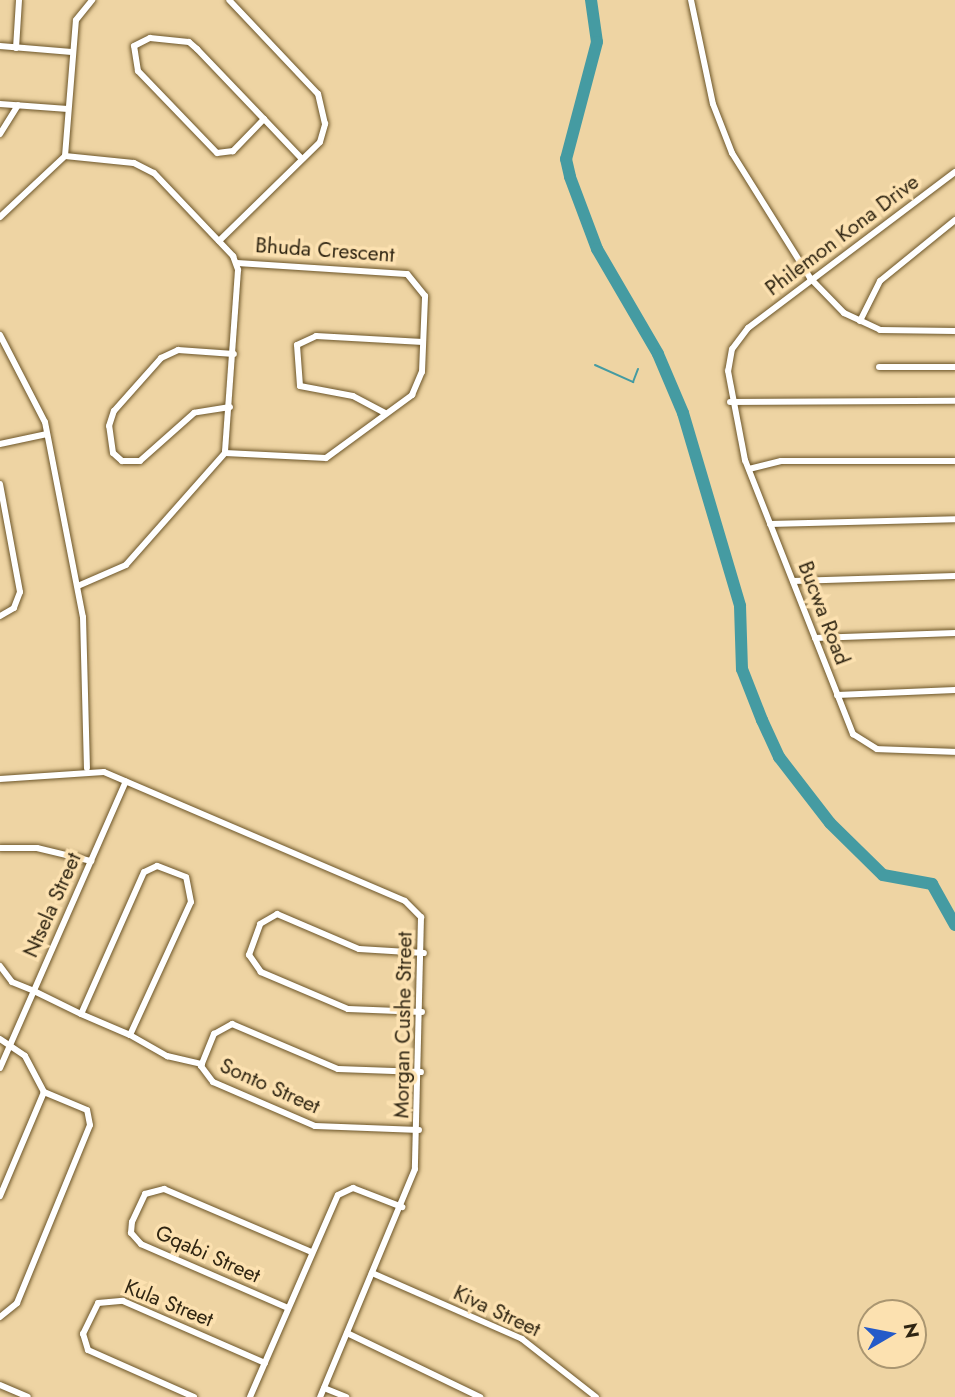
<!DOCTYPE html>
<html>
<head>
<meta charset="utf-8">
<style>
	body { margin:0 }
	#map { position:relative; width:955px; height:1397px; overflow:hidden; background:#eed4a3; font-family:Jost,sans-serif }
	div>[style] { position:absolute }
	[style*='--x'] { left:calc(var(--x)*1px); top:calc(var(--y)*1px); width:calc(var(--w)*1px); rotate:calc(var(--a)*1deg) }
	.stream>* { height:2px; margin:-1px; padding:0 1px; transform-origin:1px; border-radius:1px; background:#459ba2 }
	.river>* { height:12px; margin:-6px; padding:0 6px; transform-origin:6px; border-radius:6px; background:#459ba2 }
	.roads { filter:drop-shadow(0 0 2px #6c5528) drop-shadow(0 0 2px #6c5528) }
	.street>* { height:6px; margin:-3px; padding:0 3px; transform-origin:3px; border-radius:3px; background:#fff }
	span { translate:-50% -50%; white-space:nowrap; text-align:center; line-height:1.15; -webkit-text-stroke:7px #fce1b0; paint-order:stroke }
	.street-label { font-size:21px; color:#2f2512 }
	.north { position:absolute; left:857px; top:1299px; width:70px; height:70px; box-sizing:border-box; background:#fce1b0; border:2px solid #aa9671; border-radius:50%; rotate:80deg; font-size:19px; font-weight:700; line-height:28px; text-align:center; color:#2f2512 }
	.north::after { content:''; display:block; margin:auto; width:24px; height:32px; background:#245ac8; clip-path:polygon(50% 0,100% 100%,50% 72%,0 100%) }
</style>
</head>
<body>
<div id="map">
	<div class="stream">
		<i style="--x:595;--y:365;--w:42;--a:24.1"></i>
		<i style="--x:633;--y:382;--w:14;--a:-69"></i>
	</div>
	<div class="river">
		<i style="--x:591;--y:0;--w:42;--a:81.9"></i>
		<i style="--x:597;--y:42;--w:121;--a:104.8"></i>
		<i style="--x:566;--y:159;--w:18;--a:77"></i>
		<i style="--x:570;--y:177;--w:77;--a:69.4"></i>
		<i style="--x:597;--y:249;--w:121;--a:59.8"></i>
		<i style="--x:658;--y:354;--w:64;--a:67"></i>
		<i style="--x:683;--y:413;--w:201;--a:73.5"></i>
		<i style="--x:740;--y:606;--w:63;--a:88.2"></i>
		<i style="--x:742;--y:669;--w:55;--a:68.6"></i>
		<i style="--x:762;--y:720;--w:41;--a:65.3"></i>
		<i style="--x:779;--y:757;--w:83;--a:52.3"></i>
		<i style="--x:830;--y:823;--w:74;--a:44.5"></i>
		<i style="--x:883;--y:875;--w:50;--a:10.4"></i>
		<i style="--x:932;--y:884;--w:47;--a:60.7"></i>
	</div>
	<div class="roads">
		<div class="street">
			<i style="--x:691;--y:0;--w:106;--a:78.1"></i>
			<i style="--x:713;--y:104;--w:53;--a:68.8"></i>
			<i style="--x:732;--y:153;--w:147;--a:58"></i>
			<i style="--x:810;--y:278;--w:49;--a:45.8"></i>
			<i style="--x:844;--y:313;--w:40;--a:25"></i>
			<i style="--x:880;--y:330;--w:75;--a:0.8"></i>
			<i style="--x:0;--y:46;--w:72;--a:4.8"></i>
			<i style="--x:16;--y:48;--w:48;--a:-86.4"></i>
			<i style="--x:0;--y:104;--w:68;--a:4.2"></i>
			<i style="--x:264;--y:119;--w:45;--a:134.1"></i>
			<i style="--x:233;--y:151;--w:16;--a:173"></i>
			<i style="--x:217;--y:153;--w:114;--a:-133.9"></i>
			<i style="--x:138;--y:71;--w:25;--a:-99"></i>
			<i style="--x:134;--y:46;--w:18;--a:-27"></i>
			<i style="--x:150;--y:38;--w:39;--a:6"></i>
			<i style="--x:189;--y:42;--w:11;--a:41"></i>
			<i style="--x:197;--y:49;--w:97;--a:46.3"></i>
			<i style="--x:264;--y:119;--w:55;--a:46.5"></i>
			<i style="--x:0;--y:134;--w:34;--a:-58"></i>
			<i style="--x:65;--y:156;--w:136;--a:-85.4"></i>
			<i style="--x:76;--y:20;--w:26;--a:-51"></i>
			<i style="--x:955;--y:172;--w:259;--a:143"></i>
			<i style="--x:748;--y:328;--w:26;--a:127"></i>
			<i style="--x:732;--y:349;--w:22;--a:100"></i>
			<i style="--x:728;--y:371;--w:91;--a:79.2"></i>
			<i style="--x:745;--y:460;--w:295;--a:68.5"></i>
			<i style="--x:853;--y:734;--w:28;--a:32"></i>
			<i style="--x:877;--y:749;--w:78;--a:2.2"></i>
			<i style="--x:0;--y:217;--w:89;--a:-43.2"></i>
			<i style="--x:65;--y:156;--w:69;--a:5.8"></i>
			<i style="--x:134;--y:163;--w:22;--a:27"></i>
			<i style="--x:154;--y:173;--w:115;--a:46.4"></i>
			<i style="--x:233;--y:256;--w:15;--a:70"></i>
			<i style="--x:238;--y:270;--w:183;--a:94.1"></i>
			<i style="--x:225;--y:453;--w:149;--a:131.5"></i>
			<i style="--x:126;--y:565;--w:52;--a:156.4"></i>
			<i style="--x:219;--y:241;--w:141;--a:-44.4"></i>
			<i style="--x:320;--y:142;--w:19;--a:-74"></i>
			<i style="--x:325;--y:124;--w:31;--a:-103"></i>
			<i style="--x:318;--y:94;--w:129;--a:-133.4"></i>
			<i style="--x:860;--y:321;--w:45;--a:-63.4"></i>
			<i style="--x:880;--y:281;--w:97;--a:-39.1"></i>
			<i style="--x:0;--y:335;--w:98;--a:62.7"></i>
			<i style="--x:45;--y:422;--w:199;--a:79"></i>
			<i style="--x:83;--y:617;--w:151;--a:88.5"></i>
			<i style="--x:879;--y:367;--w:76;--a:0"></i>
			<i style="--x:730;--y:402;--w:225;--a:-0.3"></i>
			<i style="--x:230;--y:407;--w:36;--a:171"></i>
			<i style="--x:194;--y:413;--w:72;--a:138.4"></i>
			<i style="--x:140;--y:461;--w:18;--a:180"></i>
			<i style="--x:122;--y:461;--w:12;--a:-138"></i>
			<i style="--x:113;--y:453;--w:27;--a:-98"></i>
			<i style="--x:109;--y:426;--w:16;--a:-72"></i>
			<i style="--x:114;--y:411;--w:71;--a:-48.4"></i>
			<i style="--x:161;--y:358;--w:19;--a:-25"></i>
			<i style="--x:178;--y:350;--w:56;--a:4.1"></i>
			<i style="--x:385;--y:413;--w:36;--a:-152"></i>
			<i style="--x:353;--y:396;--w:54;--a:-169.3"></i>
			<i style="--x:300;--y:386;--w:41;--a:-94.2"></i>
			<i style="--x:297;--y:345;--w:21;--a:-25"></i>
			<i style="--x:316;--y:336;--w:107;--a:3.2"></i>
			<i style="--x:0;--y:444;--w:48;--a:-12"></i>
			<i style="--x:225;--y:453;--w:101;--a:2.8"></i>
			<i style="--x:326;--y:458;--w:107;--a:-36.2"></i>
			<i style="--x:412;--y:395;--w:25;--a:-67"></i>
			<i style="--x:422;--y:372;--w:76;--a:-87.7"></i>
			<i style="--x:425;--y:296;--w:28;--a:-129"></i>
			<i style="--x:407;--y:274;--w:171;--a:-176.3"></i>
			<i style="--x:749;--y:469;--w:33;--a:-14"></i>
			<i style="--x:781;--y:461;--w:174;--a:0"></i>
			<i style="--x:0;--y:484;--w:110;--a:79.5"></i>
			<i style="--x:20;--y:592;--w:17;--a:111"></i>
			<i style="--x:14;--y:608;--w:16;--a:150"></i>
			<i style="--x:770;--y:524;--w:185;--a:-1.5"></i>
			<i style="--x:793;--y:581;--w:162;--a:-1.8"></i>
			<i style="--x:815;--y:638;--w:140;--a:-2"></i>
			<i style="--x:837;--y:695;--w:118;--a:-2.4"></i>
			<i style="--x:0;--y:779;--w:104;--a:-3.9"></i>
			<i style="--x:104;--y:772;--w:327;--a:23.2"></i>
			<i style="--x:405;--y:901;--w:23;--a:45"></i>
			<i style="--x:421;--y:917;--w:252;--a:91.4"></i>
			<i style="--x:415;--y:1169;--w:247;--a:112.6"></i>
			<i style="--x:0;--y:848;--w:37;--a:0"></i>
			<i style="--x:37;--y:848;--w:56;--a:13.5"></i>
			<i style="--x:0;--y:966;--w:20;--a:53"></i>
			<i style="--x:12;--y:982;--w:24;--a:22"></i>
			<i style="--x:34;--y:991;--w:52;--a:26.1"></i>
			<i style="--x:81;--y:1014;--w:53;--a:23.2"></i>
			<i style="--x:130;--y:1035;--w:146;--a:-65.4"></i>
			<i style="--x:191;--y:902;--w:25;--a:-101"></i>
			<i style="--x:186;--y:877;--w:31;--a:-159"></i>
			<i style="--x:157;--y:866;--w:14;--a:155"></i>
			<i style="--x:144;--y:872;--w:155;--a:113.9"></i>
			<i style="--x:422;--y:1012;--w:74;--a:-177.7"></i>
			<i style="--x:348;--y:1009;--w:95;--a:-157"></i>
			<i style="--x:261;--y:972;--w:21;--a:-125"></i>
			<i style="--x:249;--y:955;--w:33;--a:-70"></i>
			<i style="--x:260;--y:924;--w:20;--a:-30"></i>
			<i style="--x:277;--y:914;--w:89;--a:23.1"></i>
			<i style="--x:359;--y:949;--w:65;--a:3.5"></i>
			<i style="--x:130;--y:1035;--w:43;--a:29.6"></i>
			<i style="--x:167;--y:1056;--w:36;--a:13"></i>
			<i style="--x:0;--y:1039;--w:30;--a:34"></i>
			<i style="--x:25;--y:1056;--w:41;--a:62.2"></i>
			<i style="--x:44;--y:1092;--w:113;--a:112.9"></i>
			<i style="--x:0;--y:1068;--w:313;--a:-66.3"></i>
			<i style="--x:419;--y:1130;--w:104;--a:-177.8"></i>
			<i style="--x:315;--y:1126;--w:111;--a:-156.7"></i>
			<i style="--x:213;--y:1082;--w:20;--a:-127"></i>
			<i style="--x:201;--y:1066;--w:35;--a:-68"></i>
			<i style="--x:214;--y:1034;--w:21;--a:-29"></i>
			<i style="--x:232;--y:1024;--w:115;--a:23"></i>
			<i style="--x:338;--y:1069;--w:83;--a:2.1"></i>
			<i style="--x:372;--y:1273;--w:164;--a:23.7"></i>
			<i style="--x:522;--y:1339;--w:94;--a:38.1"></i>
			<i style="--x:288;--y:1308;--w:160;--a:-156.5"></i>
			<i style="--x:141;--y:1244;--w:15;--a:-132"></i>
			<i style="--x:131;--y:1233;--w:11;--a:-85"></i>
			<i style="--x:132;--y:1222;--w:31;--a:-65"></i>
			<i style="--x:145;--y:1194;--w:20;--a:-15"></i>
			<i style="--x:164;--y:1189;--w:161;--a:23.1"></i>
			<i style="--x:0;--y:1317;--w:22;--a:-39"></i>
			<i style="--x:17;--y:1303;--w:192;--a:-67.7"></i>
			<i style="--x:90;--y:1125;--w:15;--a:-101"></i>
			<i style="--x:87;--y:1110;--w:47;--a:-157.3"></i>
			<i style="--x:347;--y:1333;--w:148;--a:25.7"></i>
			<i style="--x:0;--y:1385;--w:30;--a:23"></i>
			<i style="--x:324;--y:1388;--w:24;--a:22"></i>
			<i style="--x:194;--y:1397;--w:116;--a:-156.1"></i>
			<i style="--x:88;--y:1350;--w:17;--a:-107"></i>
			<i style="--x:83;--y:1334;--w:34;--a:-64"></i>
			<i style="--x:98;--y:1303;--w:25;--a:-5"></i>
			<i style="--x:123;--y:1301;--w:155;--a:23.6"></i>
			<i style="--x:250;--y:1397;--w:220;--a:-66.5"></i>
			<i style="--x:338;--y:1195;--w:17;--a:-25"></i>
			<i style="--x:353;--y:1188;--w:53;--a:21.2"></i>
		</div>
	</div>
	<div class="street-label">
		<span style="left:842px;top:235px;rotate:-37deg">Philemon Kona Drive</span>
		<span style="left:325px;top:250px;rotate:4deg">Bhuda Crescent</span>
		<span style="left:824px;top:613px;rotate:69deg">Bucwa Road</span>
		<span style="left:52px;top:905px;rotate:-66deg">Ntsela Street</span>
		<span style="left:403px;top:1025px;rotate:-89deg">Morgan Cushe Street</span>
		<span style="left:270px;top:1086px;rotate:24deg">Sonto Street</span>
		<span style="left:208px;top:1254px;rotate:24deg">Gqabi Street</span>
		<span style="left:169px;top:1303px;rotate:22deg">Kula Street</span>
		<span style="left:497px;top:1311px;rotate:25deg">Kiva Street</span>
	</div>
	<div class="north">N</div>
</div>
</body>
</html>
